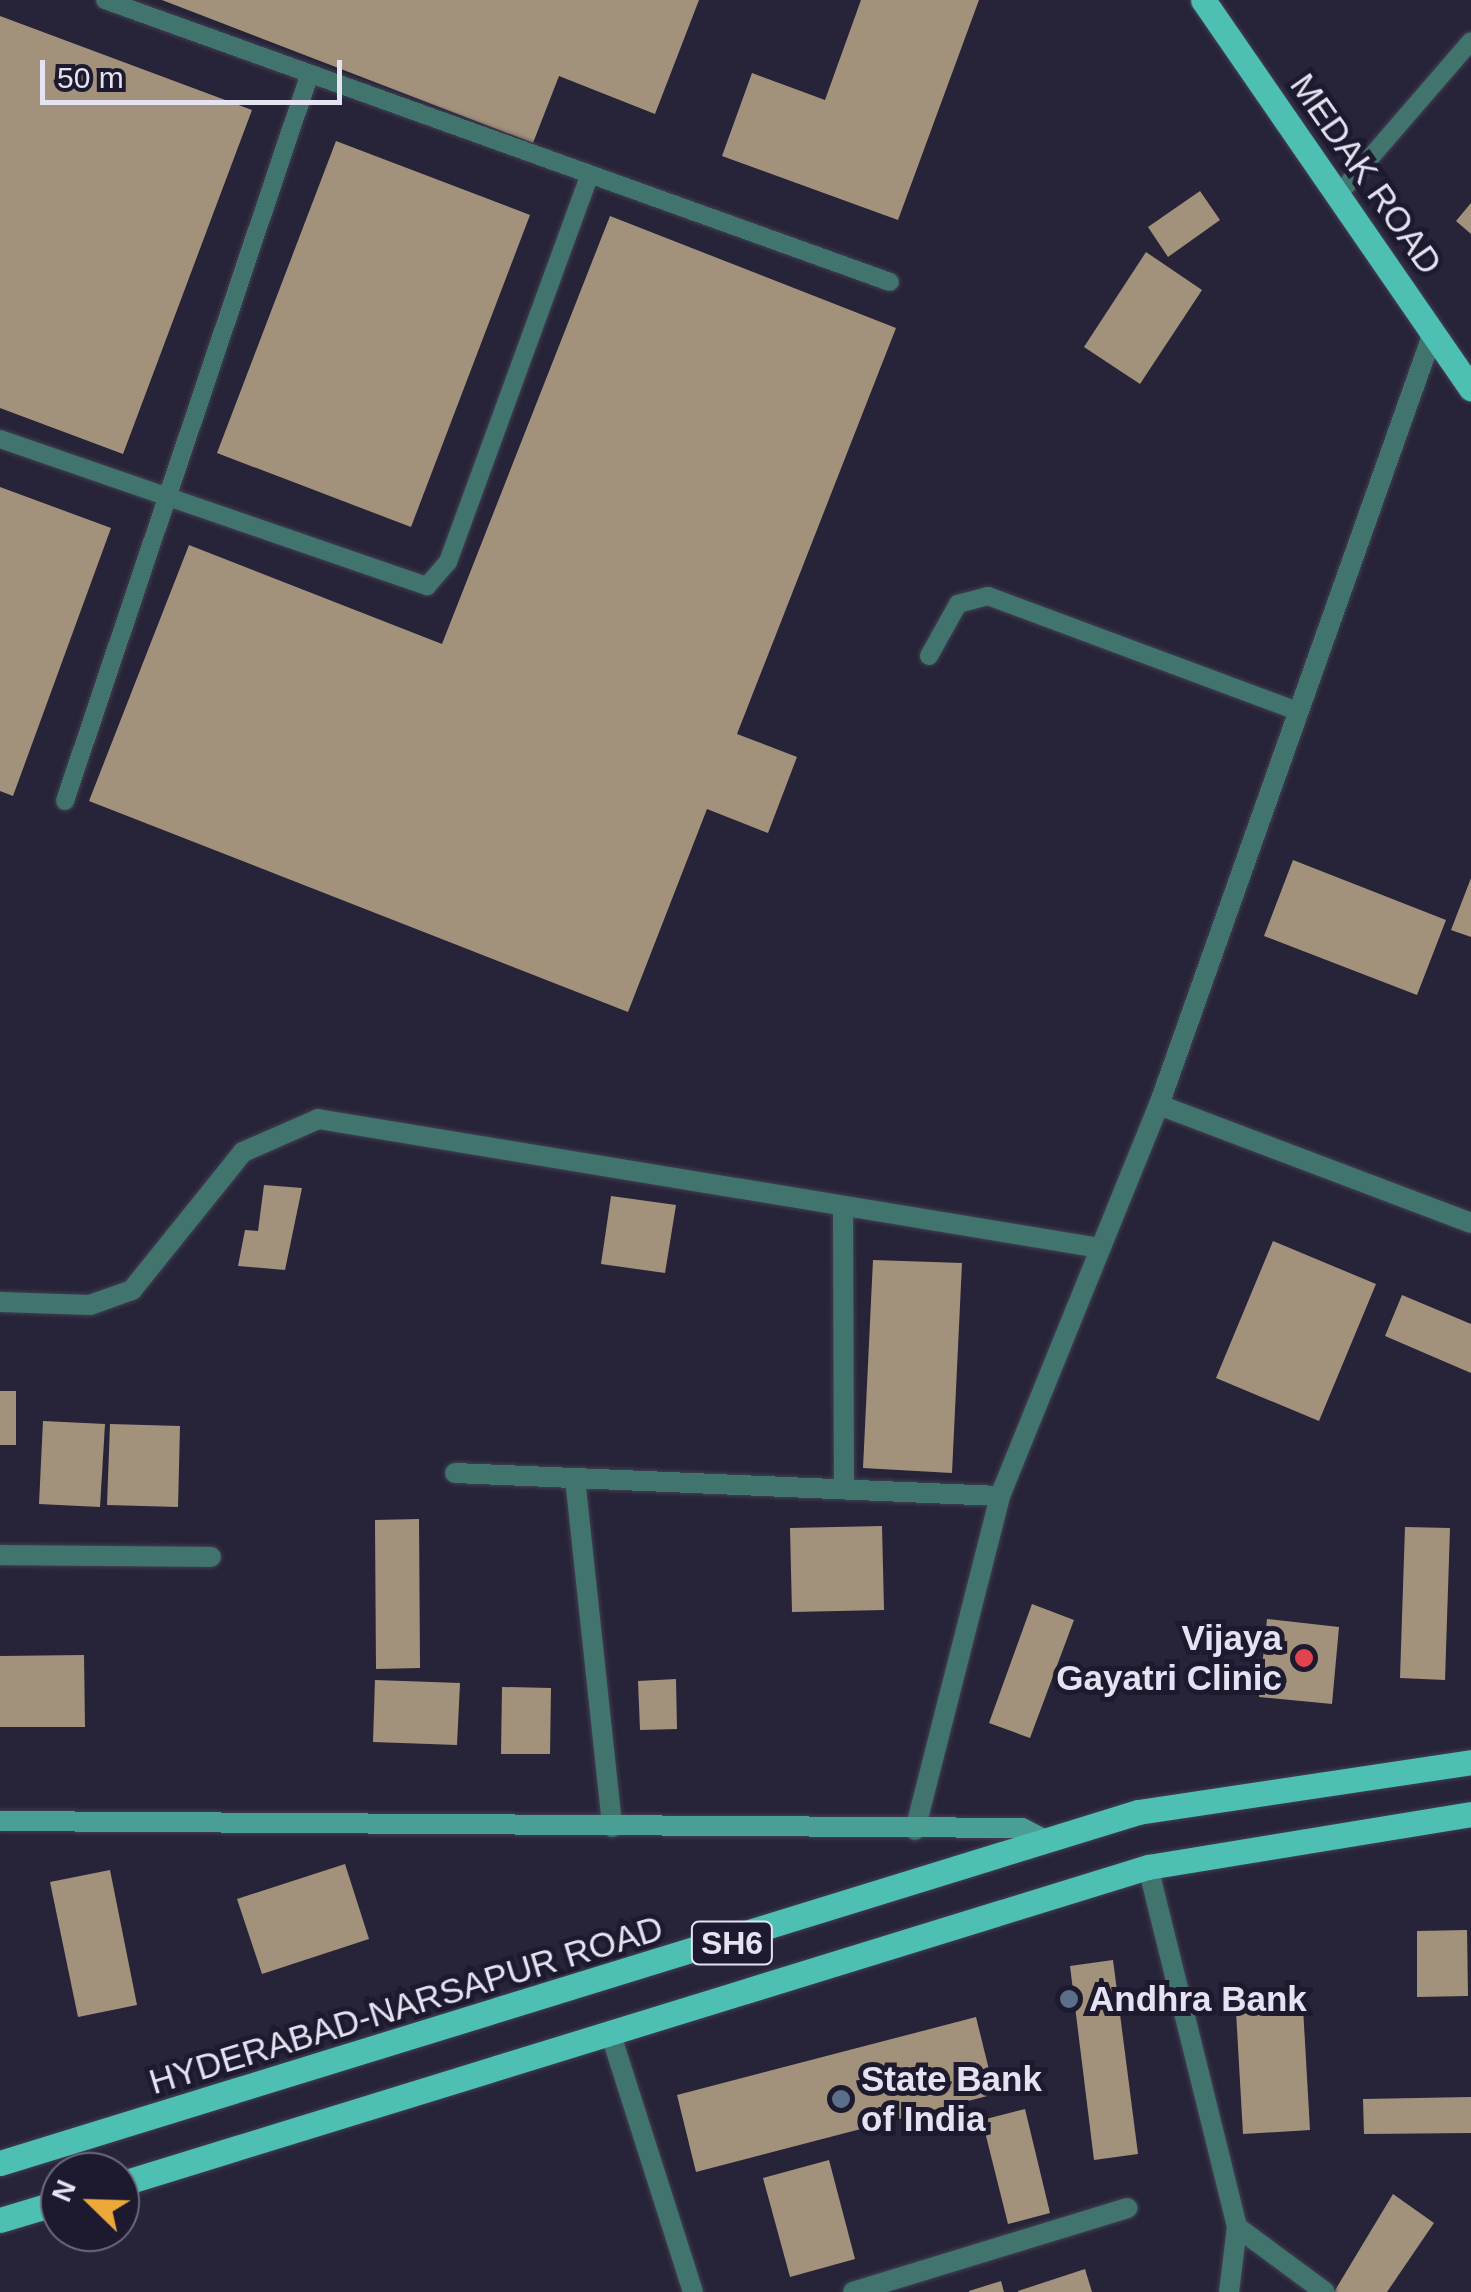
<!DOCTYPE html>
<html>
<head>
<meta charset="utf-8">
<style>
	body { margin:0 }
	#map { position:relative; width:1471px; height:2292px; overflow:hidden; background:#272439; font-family:Helvetica,sans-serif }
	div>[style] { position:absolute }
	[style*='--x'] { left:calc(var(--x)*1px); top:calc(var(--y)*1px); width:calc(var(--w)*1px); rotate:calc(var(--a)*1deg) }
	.building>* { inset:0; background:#a3927b }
	.roads { filter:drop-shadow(0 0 2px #423f53) drop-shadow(0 0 2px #423f53) }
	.lane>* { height:18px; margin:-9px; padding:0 9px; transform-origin:9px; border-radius:9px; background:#41746d }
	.street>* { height:20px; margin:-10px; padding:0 10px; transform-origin:10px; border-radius:10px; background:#41746d }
	.secondary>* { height:20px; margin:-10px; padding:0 10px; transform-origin:10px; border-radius:10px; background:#4a9f94 }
	.primary>* { height:25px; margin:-12.5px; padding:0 12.5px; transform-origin:12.5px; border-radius:12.5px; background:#4dc0b3 }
	.dots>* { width:28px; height:28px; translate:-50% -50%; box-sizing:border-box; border:5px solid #1d1a2f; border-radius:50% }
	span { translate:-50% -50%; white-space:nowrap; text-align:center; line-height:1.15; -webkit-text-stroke:10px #1d1a2f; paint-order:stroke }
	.shield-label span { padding:2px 8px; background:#1d1a2f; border:2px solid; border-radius:8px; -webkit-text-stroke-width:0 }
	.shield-label { font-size:32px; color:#e5e3f2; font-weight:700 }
	.street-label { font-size:35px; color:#e5e3f2 }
	.poi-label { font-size:35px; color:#e5e3f2; font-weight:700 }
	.right { translate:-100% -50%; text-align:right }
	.left { translate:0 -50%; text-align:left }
	.north { position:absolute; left:40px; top:2152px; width:100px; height:100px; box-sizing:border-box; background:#1d1a2f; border:2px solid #6d6a7d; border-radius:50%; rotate:293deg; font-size:28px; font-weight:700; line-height:40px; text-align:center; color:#e5e3f2 }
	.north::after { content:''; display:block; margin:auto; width:35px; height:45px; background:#eca93a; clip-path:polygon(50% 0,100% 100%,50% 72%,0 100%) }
	.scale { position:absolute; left:40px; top:60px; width:302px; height:45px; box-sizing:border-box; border:5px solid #e5e3f2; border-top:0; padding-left:12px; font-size:30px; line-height:35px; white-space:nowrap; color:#e5e3f2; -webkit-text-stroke:8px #1d1a2f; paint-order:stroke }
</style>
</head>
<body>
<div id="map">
	<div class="building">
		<i style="clip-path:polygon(162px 0,699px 0,655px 114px,559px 76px,533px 143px)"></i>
		<i style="clip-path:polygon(861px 0,979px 0,898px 220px,722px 156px,752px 73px,825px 100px)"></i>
		<i style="clip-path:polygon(0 16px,252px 110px,123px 454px,0 408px)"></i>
		<i style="clip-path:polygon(336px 141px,530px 215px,411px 527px,217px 453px)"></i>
		<i style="clip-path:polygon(1200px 191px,1220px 220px,1168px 257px,1148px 227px)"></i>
		<i style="clip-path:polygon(1471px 203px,1471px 234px,1456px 221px)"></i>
		<i style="clip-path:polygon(610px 216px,896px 328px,737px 734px,797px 757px,768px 833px,707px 809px,628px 1012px,89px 801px,189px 545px,442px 644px)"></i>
		<i style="clip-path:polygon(1146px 252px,1202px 290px,1140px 384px,1084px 347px)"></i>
		<i style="clip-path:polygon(0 487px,111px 528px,13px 796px,0 791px)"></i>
		<i style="clip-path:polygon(1293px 860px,1446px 920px,1417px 995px,1264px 936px)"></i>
		<i style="clip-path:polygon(1471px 878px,1471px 937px,1451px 930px)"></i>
		<i style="clip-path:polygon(264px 1185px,302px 1188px,285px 1270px,238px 1266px,245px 1230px,258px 1231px)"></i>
		<i style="clip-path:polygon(611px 1196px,676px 1205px,665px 1273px,601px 1264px)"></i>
		<i style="clip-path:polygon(1273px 1241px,1376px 1284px,1319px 1421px,1216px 1378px)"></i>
		<i style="clip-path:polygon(873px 1260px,962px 1263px,952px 1473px,863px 1468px)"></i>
		<i style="clip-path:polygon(1402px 1295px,1471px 1324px,1471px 1373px,1385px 1336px)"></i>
		<i style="clip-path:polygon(0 1391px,16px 1391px,16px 1445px,0 1445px)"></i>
		<i style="clip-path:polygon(43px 1421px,105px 1424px,100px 1507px,39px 1504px)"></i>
		<i style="clip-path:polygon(110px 1424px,180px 1426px,178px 1507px,107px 1505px)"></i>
		<i style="clip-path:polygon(419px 1519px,420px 1668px,376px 1669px,375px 1520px)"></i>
		<i style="clip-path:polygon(882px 1526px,884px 1610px,792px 1612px,790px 1528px)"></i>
		<i style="clip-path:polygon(1405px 1527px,1450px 1528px,1445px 1680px,1400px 1678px)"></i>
		<i style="clip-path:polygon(1032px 1604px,1074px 1620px,1030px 1738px,989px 1723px)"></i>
		<i style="clip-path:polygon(1267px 1619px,1339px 1627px,1332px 1704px,1259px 1697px)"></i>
		<i style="clip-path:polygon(84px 1655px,85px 1727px,0 1727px,0 1656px)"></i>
		<i style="clip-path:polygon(676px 1679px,677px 1729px,640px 1730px,638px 1681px)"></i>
		<i style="clip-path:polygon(375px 1680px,460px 1683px,457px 1745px,373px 1742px)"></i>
		<i style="clip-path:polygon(502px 1687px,551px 1688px,550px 1754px,501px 1754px)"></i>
		<i style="clip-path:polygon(345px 1864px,369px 1939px,262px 1974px,237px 1899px)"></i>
		<i style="clip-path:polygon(110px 1870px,137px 2005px,78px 2017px,50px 1882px)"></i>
		<i style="clip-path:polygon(1467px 1930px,1468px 1996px,1417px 1997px,1417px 1931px)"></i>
		<i style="clip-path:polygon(1113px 1960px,1138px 2154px,1094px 2160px,1070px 1966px)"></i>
		<i style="clip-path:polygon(1302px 1990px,1310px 2130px,1243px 2134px,1235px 1994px)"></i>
		<i style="clip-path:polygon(976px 2017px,995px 2094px,696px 2172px,677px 2095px)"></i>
		<i style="clip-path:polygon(1471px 2097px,1471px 2133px,1364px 2134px,1363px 2099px)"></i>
		<i style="clip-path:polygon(1025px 2109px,1050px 2213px,1008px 2224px,982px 2120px)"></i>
		<i style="clip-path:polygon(829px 2160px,855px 2259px,790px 2277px,763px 2178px)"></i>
		<i style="clip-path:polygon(1393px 2194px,1434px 2223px,1387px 2292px,1334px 2292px)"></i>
		<i style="clip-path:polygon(1085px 2269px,1092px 2292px,1018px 2292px,1018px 2291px)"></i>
		<i style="clip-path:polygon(1001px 2281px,1004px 2292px,969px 2292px,969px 2291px)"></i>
	</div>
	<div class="roads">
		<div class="lane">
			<i style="--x:105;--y:0;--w:834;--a:19.76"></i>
			<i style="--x:1338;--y:195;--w:203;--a:-49.2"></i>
			<i style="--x:0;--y:439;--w:452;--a:19"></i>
			<i style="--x:427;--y:586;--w:32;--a:-49"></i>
			<i style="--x:448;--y:562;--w:412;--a:-69.9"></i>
			<i style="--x:929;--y:656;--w:60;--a:-60.9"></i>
			<i style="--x:958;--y:604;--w:31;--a:-15"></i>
			<i style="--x:988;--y:596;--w:327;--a:20.4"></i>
			<i style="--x:65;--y:801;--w:765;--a:-71.4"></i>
		</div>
		<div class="street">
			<i style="--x:1159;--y:1105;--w:334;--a:20.7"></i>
			<i style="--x:843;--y:1206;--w:283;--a:89.8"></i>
			<i style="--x:0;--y:1302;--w:90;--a:1.9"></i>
			<i style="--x:90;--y:1305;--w:45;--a:-19.7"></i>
			<i style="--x:132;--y:1290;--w:177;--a:-51.2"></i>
			<i style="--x:243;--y:1152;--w:82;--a:-23.7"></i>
			<i style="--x:318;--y:1119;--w:793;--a:9.37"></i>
			<i style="--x:455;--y:1473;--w:545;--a:2.42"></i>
			<i style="--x:575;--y:1478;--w:351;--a:83.9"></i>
			<i style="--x:0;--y:1555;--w:211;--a:0.5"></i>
			<i style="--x:915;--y:1830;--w:345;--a:-75.7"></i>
			<i style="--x:1000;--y:1496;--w:422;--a:-67.9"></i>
			<i style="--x:1159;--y:1105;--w:819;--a:-70.46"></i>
			<i style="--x:1148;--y:1867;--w:371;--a:76.1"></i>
			<i style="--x:1237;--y:2227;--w:65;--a:97"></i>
			<i style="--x:611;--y:2035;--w:270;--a:72.3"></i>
			<i style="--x:1237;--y:2227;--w:109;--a:36.5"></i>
			<i style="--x:853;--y:2292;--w:287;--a:-17"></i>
		</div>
		<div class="secondary">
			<i style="--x:0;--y:1821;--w:1022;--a:0.39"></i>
			<i style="--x:1022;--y:1828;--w:30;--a:27"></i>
		</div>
		<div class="primary">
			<i style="--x:1203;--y:0;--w:472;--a:55.4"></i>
			<i style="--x:0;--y:2163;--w:1191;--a:-17.14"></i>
			<i style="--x:1138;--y:1812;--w:337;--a:-8.5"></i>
			<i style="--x:120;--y:2184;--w:1076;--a:-17.14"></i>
			<i style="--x:1148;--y:1867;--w:327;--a:-9.3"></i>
			<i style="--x:0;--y:2220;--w:63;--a:-16.7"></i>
		</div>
	</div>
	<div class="dots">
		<i style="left:1304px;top:1658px;background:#e0444e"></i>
		<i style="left:1069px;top:1999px;background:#5c6f8a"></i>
		<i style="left:841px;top:2099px;background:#5c6f8a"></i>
	</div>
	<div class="shield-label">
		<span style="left:732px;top:1943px">SH6</span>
	</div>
	<div class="street-label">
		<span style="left:1366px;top:174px;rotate:55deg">MEDAK ROAD</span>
		<span style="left:406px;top:2005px;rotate:-17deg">HYDERABAD-NARSAPUR ROAD</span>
	</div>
	<div class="poi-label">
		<span class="right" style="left:1282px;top:1658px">Vijaya<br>Gayatri Clinic</span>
		<span class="left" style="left:1089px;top:1999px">Andhra Bank</span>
		<span class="left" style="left:861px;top:2099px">State Bank<br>of India</span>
	</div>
	<div class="north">N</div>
	<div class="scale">50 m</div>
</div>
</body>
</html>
